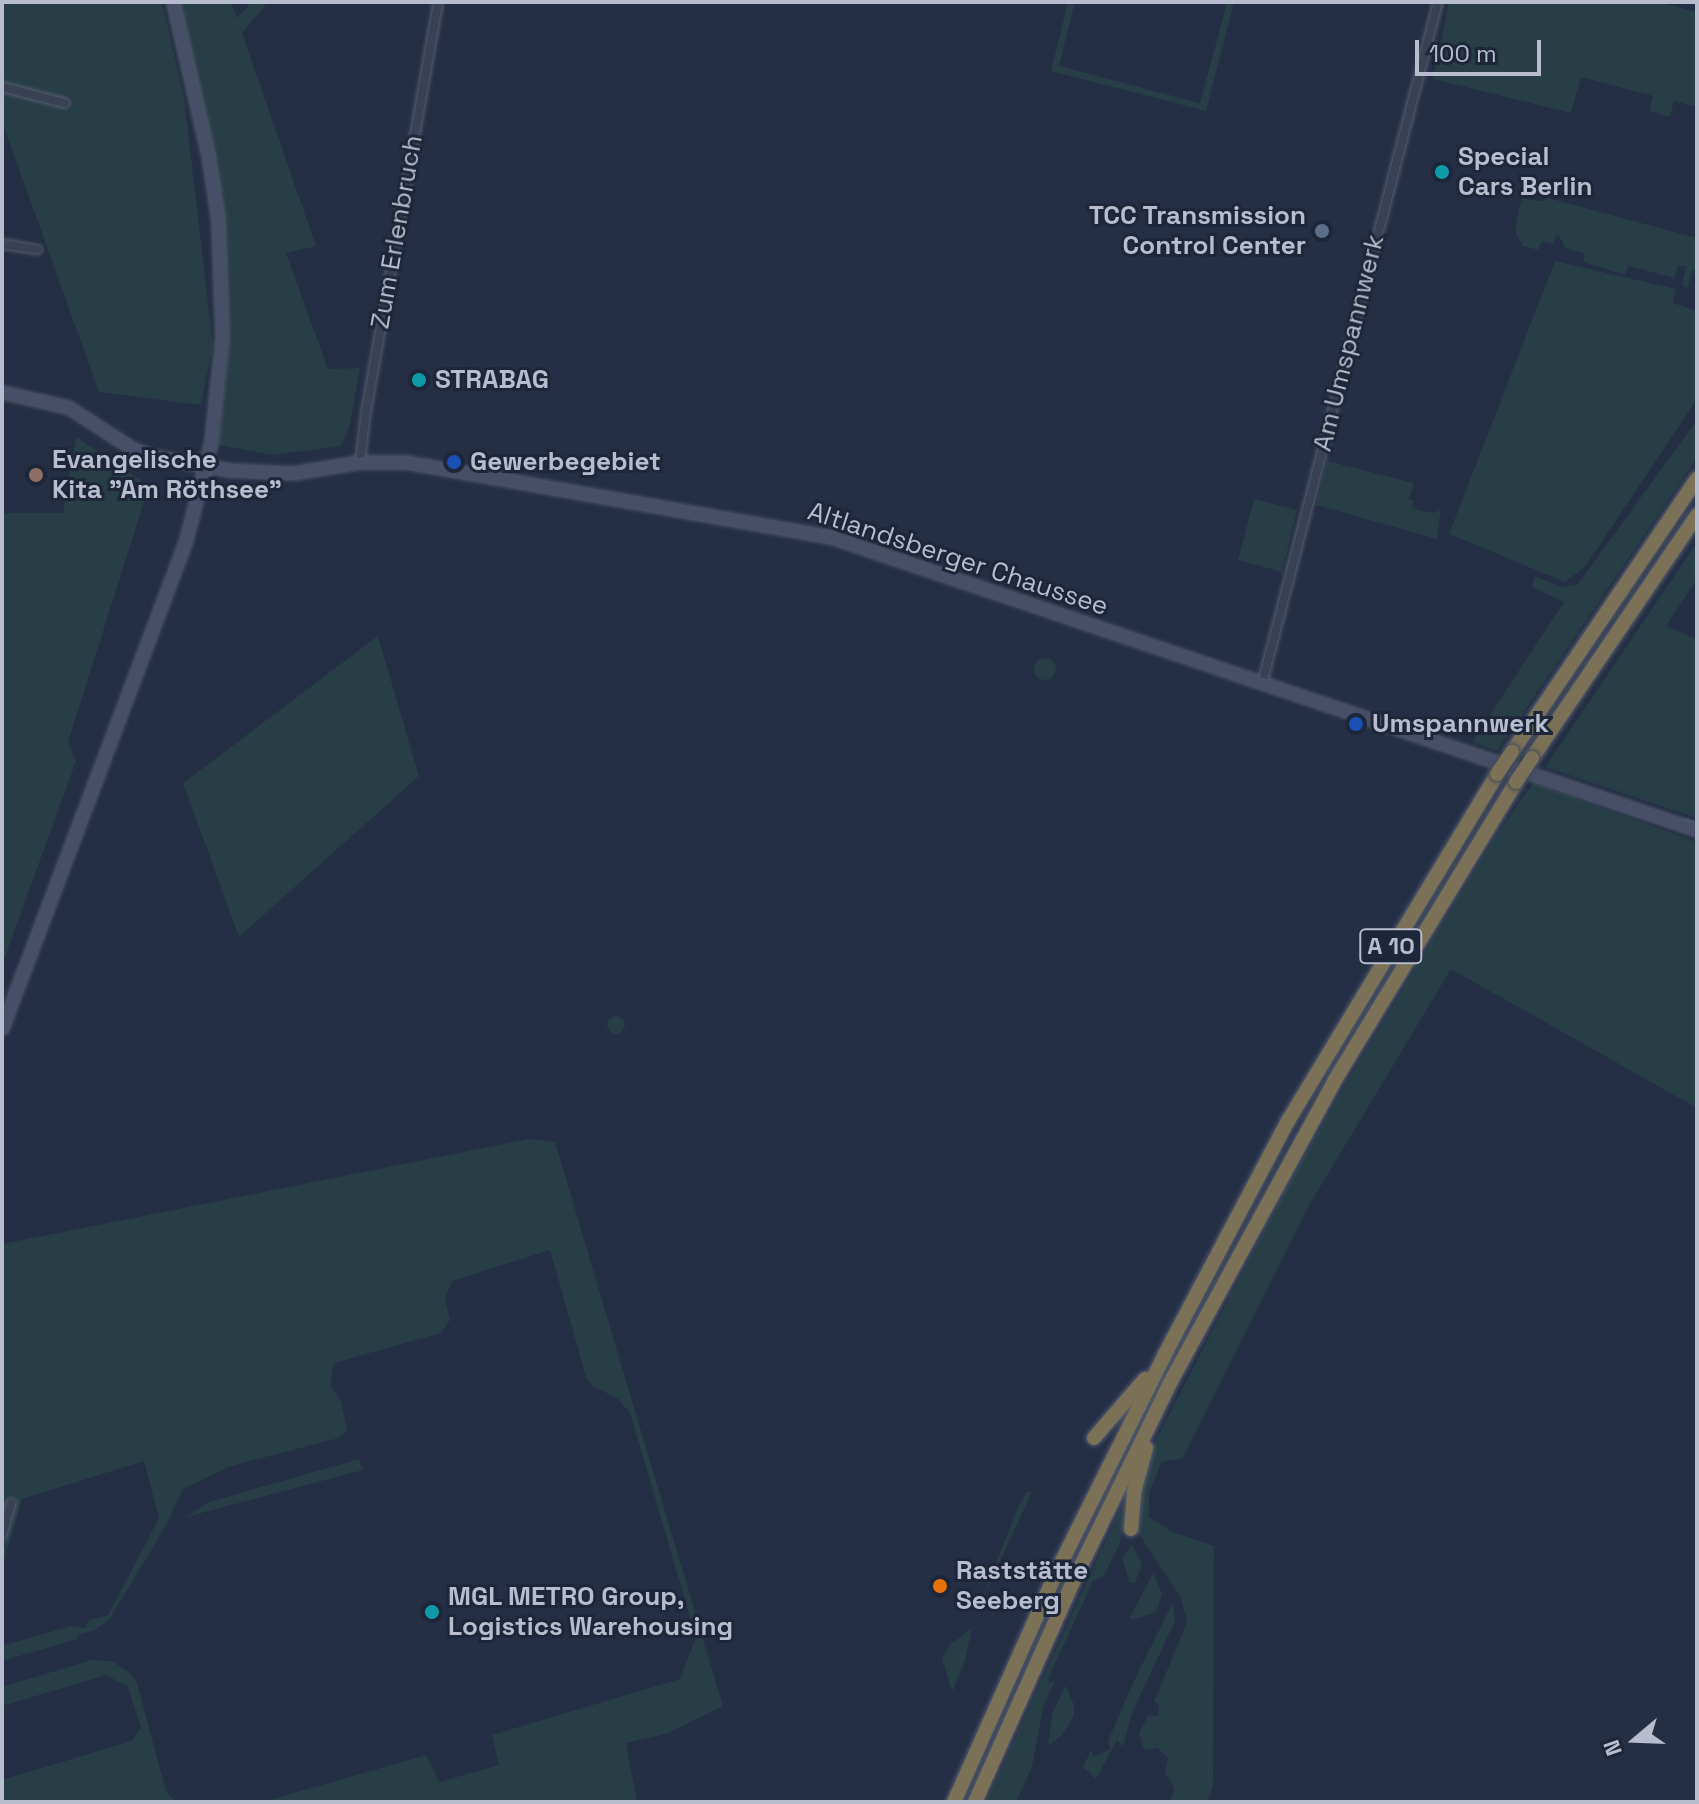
<!DOCTYPE html>
<html>
<head>
<meta charset="utf-8">
<style>
	body { margin:0 }
	#map { position:relative; width:1699px; height:1804px; overflow:hidden; background:#242e45; font-family:"Space Grotesk",sans-serif }
	div>[style] { position:absolute }
	[style*='--x'] { left:calc(var(--x)*1px); top:calc(var(--y)*1px); width:calc(var(--w)*1px); rotate:calc(var(--a)*1deg) }
	.green>* { inset:0; background:#273e46 }
	.round { border-radius:50% }
	.stream>* { height:3px; margin:-1.5px; padding:0 1.5px; transform-origin:1.5px; border-radius:1.5px; background:#35456c }
	.roads { filter:drop-shadow(0 0 2px #555c6f) drop-shadow(0 0 2px #555c6f) }
	.street>* { height:8px; margin:-4px; padding:0 4px; transform-origin:4px; border-radius:4px; background:#394154 }
	.secondary>* { height:11px; margin:-5.5px; padding:0 5.5px; transform-origin:5.5px; border-radius:5.5px; background:#474f68 }
	.highway>* { height:14px; margin:-7px; padding:0 7px; transform-origin:7px; border-radius:7px; background:#7b7156 }
	.bridges { filter:drop-shadow(0 0 2px #41495c) drop-shadow(0 0 2px #41495c) }
	.highway-bridge>* { height:14px; margin:-7px; padding:0 7px; transform-origin:7px; border-radius:7px; background:#7b7156 }
	.dots>* { width:22px; height:22px; translate:-50% -50%; box-sizing:border-box; border:4px solid #1e263a; border-radius:50% }
	span { translate:-50% -50%; white-space:nowrap; text-align:center; line-height:1.15; -webkit-text-stroke:6px #1e263a; paint-order:stroke }
	.shield-label span { padding:2px 6px; background:#1e263a; border:2px solid; border-radius:6px; -webkit-text-stroke-width:0 }
	.shield-label { font-size:24px; color:#b7bdce; font-weight:700 }
	.poi-label { font-size:26px; color:#b7bdce; font-weight:700 }
	.left { translate:0 -50%; text-align:left }
	.right { translate:-100% -50%; text-align:right }
	.street-label { font-size:26px; color:#b7bdce }
	.frame { position:absolute; inset:0; border:4px solid #b7bdce; pointer-events:none }
	.north { position:absolute; left:1595px; top:1700px; width:80px; height:80px; -webkit-text-stroke:6px #1e263a; paint-order:stroke; rotate:251deg; font-size:22px; font-weight:700; line-height:32px; text-align:center; color:#b7bdce }
	.north::after { content:''; display:block; margin:auto; width:28px; height:36px; background:#b7bdce; clip-path:polygon(50% 0,100% 100%,50% 72%,0 100%) }
	.scale { position:absolute; left:1415px; top:40px; width:126px; height:36px; box-sizing:border-box; border:4px solid #b7bdce; border-top:0; padding-left:10px; font-size:24px; line-height:28px; white-space:nowrap; color:#b7bdce; -webkit-text-stroke:6px #1e263a; paint-order:stroke }
</style>
</head>
<body>
<div id="map">
	<div class="green">
		<i style="clip-path:polygon(2px 2px,162px 2px,184px 97px,213px 346px,201px 405px,99px 392px,2px 122px)"></i>
		<i style="clip-path:polygon(178px 2px,231px 2px,237px 18px,252px 2px,268px 2px,242px 33px,316px 246px,286px 253px,328px 369px,360px 368px,350px 425px,341px 446px,272px 455px,219px 445px,229px 340px,224px 229px,210px 139px)"></i>
		<i style="clip-path:polygon(1068px 2px,1075px 2px,1059px 66px,1200px 103px,1227px 2px,1234px 2px,1206px 111px,1051px 71px)"></i>
		<i style="clip-path:polygon(1449px 2px,1659px 2px,1697px 12px,1697px 107px,1674px 101px,1670px 117px,1649px 111px,1653px 96px,1581px 77px,1571px 113px,1433px 79px)"></i>
		<i style="clip-path:polygon(1548px 198px,1697px 238px,1697px 271px,1692px 270px,1687px 289px,1682px 285px,1686px 266px,1678px 266px,1674px 278px,1629px 266px,1625px 275px,1583px 262px,1585px 254px,1565px 248px,1559px 235px,1556px 235px,1554px 244px,1542px 241px,1538px 250px,1523px 246px,1515px 232px,1520px 203px,1523px 199px,1543px 201px)"></i>
		<i style="clip-path:polygon(1555px 261px,1676px 289px,1673px 303px,1697px 311px,1697px 399px,1585px 567px,1565px 582px,1449px 534px)"></i>
		<i style="clip-path:polygon(1697px 420px,1697px 458px,1497px 751px,1472px 742px,1564px 602px,1532px 587px,1535px 576px,1561px 587px,1578px 584px)"></i>
		<i style="clip-path:polygon(76px 437px,149px 486px,68px 742px,76px 761px,2px 965px,2px 513px,63px 513px)"></i>
		<i style="clip-path:polygon(1327px 461px,1414px 483px,1409px 499px,1414px 501px,1412px 508px,1433px 513px,1441px 510px,1437px 539px,1316px 505px)"></i>
		<i style="clip-path:polygon(1254px 499px,1297px 510px,1282px 572px,1238px 560px)"></i>
		<i style="clip-path:polygon(1697px 542px,1697px 579px,1666px 626px,1697px 639px,1697px 818px,1545px 767px)"></i>
		<i style="clip-path:polygon(378px 636px,419px 776px,239px 937px,183px 783px)"></i>
		<i class="round" style="left:1034px;top:658px;width:22px;height:22px"></i>
		<i style="clip-path:polygon(1533px 783px,1697px 842px,1697px 1108px,1451px 969px,1311px 1202px,1183px 1458px,1161px 1462px,1149px 1494px,1149px 1517px,1173px 1532px,1214px 1546px,1213px 1787px,1207px 1802px,1169px 1802px,1175px 1789px,1165px 1772px,1168px 1758px,1157px 1748px,1144px 1750px,1139px 1733px,1148px 1716px,1156px 1716px,1159px 1712px,1159px 1705px,1154px 1702px,1187px 1622px,1181px 1598px,1136px 1530px,1134px 1515px,1150px 1451px,1286px 1189px,1345px 1085px,1490px 845px)"></i>
		<i class="round" style="left:607px;top:1016px;width:18px;height:18px"></i>
		<i style="clip-path:polygon(528px 1139px,555px 1142px,723px 1706px,666px 1734px,626px 1743px,637px 1802px,262px 1802px,426px 1755px,439px 1782px,499px 1765px,492px 1735px,680px 1679px,696px 1637px,630px 1413px,618px 1399px,593px 1386px,586px 1377px,550px 1250px,452px 1281px,445px 1299px,450px 1320px,441px 1333px,334px 1363px,330px 1385px,341px 1401px,347px 1430px,339px 1438px,231px 1466px,183px 1489px,165px 1527px,109px 1620px,93px 1631px,78px 1634px,78px 1639px,2px 1661px,2px 1646px,71px 1626px,85px 1628px,89px 1620px,108px 1615px,159px 1518px,144px 1461px,22px 1499px,2px 1567px,2px 1550px,16px 1500px,6px 1503px,2px 1515px,2px 1244px)"></i>
		<i style="clip-path:polygon(359px 1459px,363px 1470px,186px 1517px,209px 1502px)"></i>
		<i style="clip-path:polygon(1130px 1488px,1120px 1543px,1104px 1576px,1093px 1581px,1048px 1679px,1049px 1683px,1055px 1681px,1043px 1707px,1032px 1767px,1016px 1802px,986px 1802px)"></i>
		<i style="clip-path:polygon(1027px 1491px,1032px 1492px,980px 1604px,1018px 1507px)"></i>
		<i style="clip-path:polygon(1132px 1544px,1142px 1564px,1135px 1583px,1130px 1583px,1122px 1559px)"></i>
		<i style="clip-path:polygon(1153px 1573px,1162px 1594px,1156px 1612px,1132px 1620px,1130px 1617px)"></i>
		<i style="clip-path:polygon(1173px 1602px,1175px 1621px,1132px 1713px,1123px 1747px,1117px 1740px,1096px 1779px,1083px 1767px,1091px 1750px,1094px 1757px,1110px 1749px,1108px 1741px,1132px 1685px)"></i>
		<i style="clip-path:polygon(972px 1628px,965px 1661px,952px 1692px,942px 1658px,950px 1645px)"></i>
		<i style="clip-path:polygon(92px 1660px,112px 1661px,130px 1673px,137px 1683px,166px 1791px,176px 1802px,2px 1802px,2px 1780px,122px 1744px,132px 1740px,141px 1728px,128px 1687px,106px 1675px,2px 1706px,2px 1687px)"></i>
		<i style="clip-path:polygon(1066px 1685px,1074px 1705px,1074px 1716px,1062px 1735px,1048px 1746px,1052px 1714px)"></i>
	</div>
	<div class="stream">
		<i style="--x:1685;--y:819;--w:13;--a:18"></i>
	</div>
	<div class="roads">
		<div class="street">
			<i style="--x:2;--y:87;--w:65;--a:14.3"></i>
			<i style="--x:2;--y:244;--w:36;--a:9"></i>
			<i style="--x:360;--y:462;--w:50;--a:-83.2"></i>
			<i style="--x:366;--y:412;--w:416;--a:-80"></i>
			<i style="--x:1262;--y:684;--w:704;--a:-75.53"></i>
			<i style="--x:2;--y:1535;--w:33;--a:-74"></i>
		</div>
		<div class="secondary">
			<i style="--x:2;--y:392;--w:68;--a:12.8"></i>
			<i style="--x:68;--y:407;--w:77;--a:32.9"></i>
			<i style="--x:133;--y:449;--w:20;--a:20"></i>
			<i style="--x:152;--y:456;--w:79;--a:10.2"></i>
			<i style="--x:230;--y:470;--w:63;--a:2.7"></i>
			<i style="--x:293;--y:473;--w:68;--a:-9.3"></i>
			<i style="--x:360;--y:462;--w:46;--a:0"></i>
			<i style="--x:406;--y:462;--w:432;--a:10"></i>
			<i style="--x:831;--y:537;--w:914;--a:18.69"></i>
			<i style="--x:2;--y:1028;--w:518;--a:-69.33"></i>
			<i style="--x:185;--y:543;--w:104;--a:-75.6"></i>
			<i style="--x:211;--y:442;--w:106;--a:-84"></i>
			<i style="--x:222;--y:337;--w:117;--a:-92"></i>
			<i style="--x:218;--y:220;--w:66;--a:-98.7"></i>
			<i style="--x:208;--y:155;--w:157;--a:-102.9"></i>
		</div>
		<div class="highway">
			<i style="--x:1512;--y:752;--w:330;--a:-55.9"></i>
			<i style="--x:1532;--y:758;--w:294;--a:-55.8"></i>
			<i style="--x:1094;--y:1438;--w:78;--a:-49.2"></i>
			<i style="--x:1131;--y:1529;--w:37;--a:-85"></i>
			<i style="--x:1134;--y:1492;--w:46;--a:-74.7"></i>
			<i style="--x:954;--y:1802;--w:248;--a:-66"></i>
			<i style="--x:1055;--y:1575;--w:247;--a:-63.5"></i>
			<i style="--x:1165;--y:1354;--w:263;--a:-62.2"></i>
			<i style="--x:1288;--y:1121;--w:405;--a:-58.9"></i>
			<i style="--x:975;--y:1802;--w:243;--a:-66"></i>
			<i style="--x:1074;--y:1580;--w:219;--a:-64"></i>
			<i style="--x:1170;--y:1383;--w:345;--a:-61.4"></i>
			<i style="--x:1335;--y:1080;--w:349;--a:-58.7"></i>
		</div>
	</div>
	<div class="bridges">
		<div class="highway-bridge">
			<i style="--x:1497;--y:774;--w:27;--a:-56"></i>
			<i style="--x:1516;--y:782;--w:29;--a:-56"></i>
		</div>
	</div>
	<div class="dots">
		<i style="left:1442px;top:172px;background:#0f9aa8"></i>
		<i style="left:1322px;top:231px;background:#5c6f8a"></i>
		<i style="left:419px;top:380px;background:#0f9aa8"></i>
		<i style="left:454px;top:462px;background:#1a4fb4"></i>
		<i style="left:36px;top:475px;background:#8d6e63"></i>
		<i style="left:1356px;top:724px;background:#1a4fb4"></i>
		<i style="left:940px;top:1586px;background:#e8710a"></i>
		<i style="left:432px;top:1612px;background:#0f9aa8"></i>
	</div>
	<div class="shield-label">
		<span style="left:1391px;top:946px">A 10</span>
	</div>
	<div class="poi-label">
		<span class="left" style="left:1458px;top:172px">Special<br>Cars Berlin</span>
		<span class="right" style="left:1306px;top:231px">TCC Transmission<br>Control Center</span>
		<span class="left" style="left:435px;top:380px">STRABAG</span>
		<span class="left" style="left:52px;top:475px">Evangelische<br>Kita "Am Röthsee"</span>
		<span class="left" style="left:470px;top:462px">Gewerbegebiet</span>
		<span class="left" style="left:1372px;top:724px">Umspannwerk</span>
		<span class="left" style="left:956px;top:1586px">Raststätte<br>Seeberg</span>
		<span class="left" style="left:448px;top:1612px">MGL METRO Group,<br>Logistics Warehousing</span>
	</div>
	<div class="street-label">
		<span style="left:397px;top:232px;rotate:-80deg">Zum Erlenbruch</span>
		<span style="left:1349px;top:343px;rotate:-76deg">Am Umspannwerk</span>
		<span style="left:958px;top:559px;rotate:18deg">Altlandsberger Chaussee</span>
	</div>
	<div class="frame"></div>
	<div class="north">N</div>
	<div class="scale">100 m</div>
</div>
</body>
</html>
